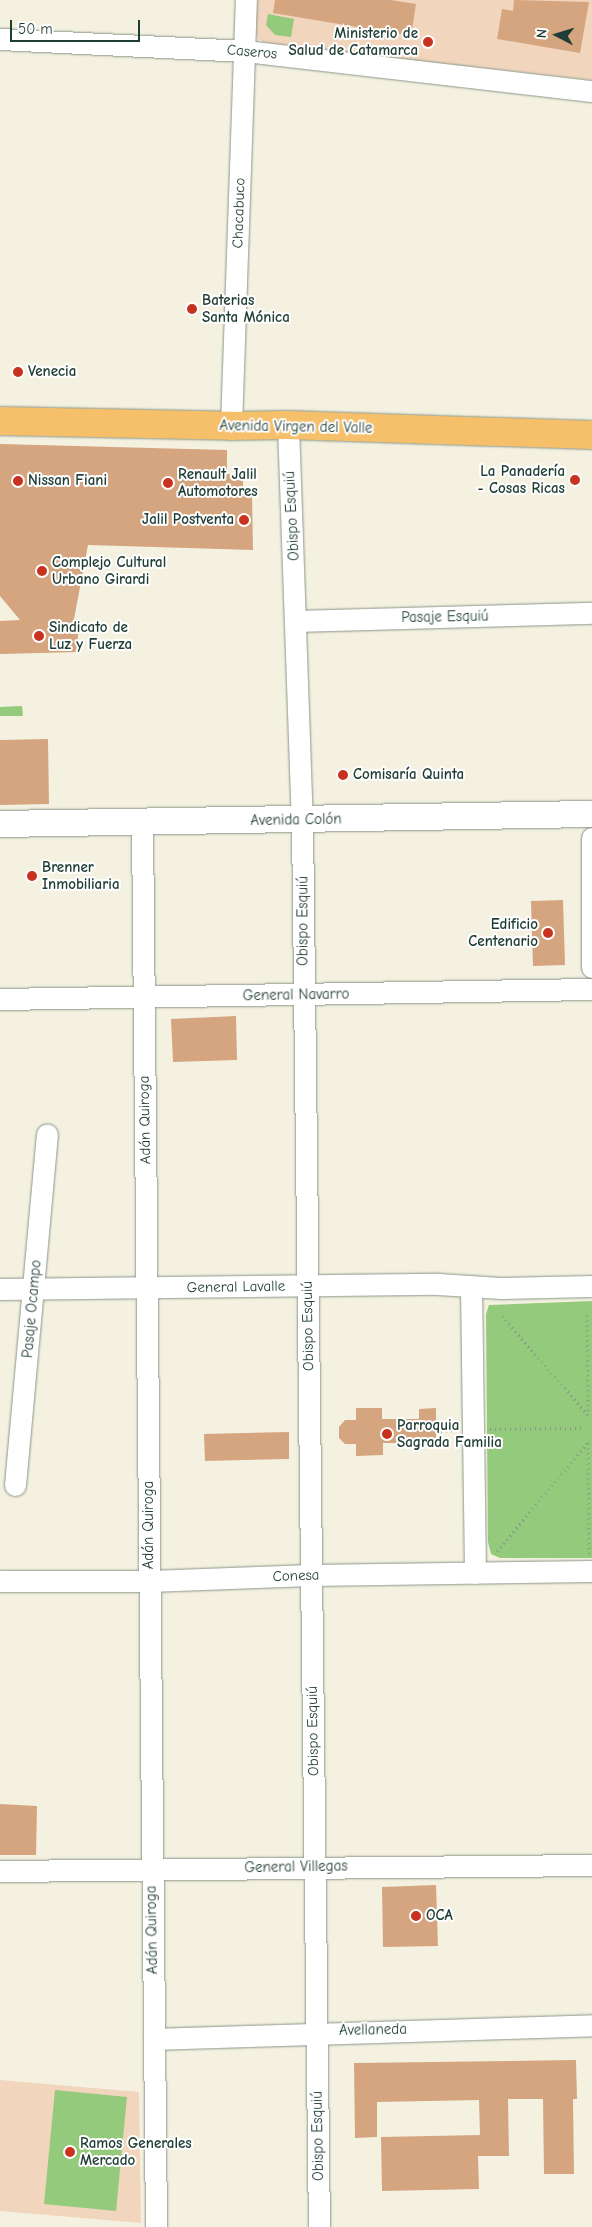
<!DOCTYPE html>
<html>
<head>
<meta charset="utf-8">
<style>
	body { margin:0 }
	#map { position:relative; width:592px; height:2227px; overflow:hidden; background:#f4f1e1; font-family:"Comic Neue",sans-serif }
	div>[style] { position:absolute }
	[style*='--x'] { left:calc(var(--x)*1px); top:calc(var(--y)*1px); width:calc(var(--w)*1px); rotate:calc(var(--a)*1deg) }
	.built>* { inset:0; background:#f1d5bd }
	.green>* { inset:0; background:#94ca7c }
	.building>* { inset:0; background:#d5a580 }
	.path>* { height:3px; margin-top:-1.5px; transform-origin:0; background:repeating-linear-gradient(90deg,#8a978a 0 1px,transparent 0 5px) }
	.roads { filter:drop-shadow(0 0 1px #8a978a) drop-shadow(0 0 1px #8a978a) }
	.minor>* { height:21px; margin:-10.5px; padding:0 10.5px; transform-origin:10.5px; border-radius:10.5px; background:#fff }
	.tertiary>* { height:26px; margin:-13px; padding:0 13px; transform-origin:13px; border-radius:13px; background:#fff }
	.primary>* { height:28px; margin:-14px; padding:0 14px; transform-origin:14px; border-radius:14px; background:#f6c06b }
	.dots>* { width:14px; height:14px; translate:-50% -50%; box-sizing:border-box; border:2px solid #fff; border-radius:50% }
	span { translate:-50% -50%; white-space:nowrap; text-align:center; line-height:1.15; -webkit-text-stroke:4px #fff; paint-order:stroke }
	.poi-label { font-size:15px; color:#1f3d34; font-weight:700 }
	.right { translate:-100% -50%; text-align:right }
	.left { translate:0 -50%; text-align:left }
	.street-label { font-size:15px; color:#1f3d34 }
	.north { position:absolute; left:532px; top:10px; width:50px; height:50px; -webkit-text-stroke:4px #fff; paint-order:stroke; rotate:275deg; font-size:14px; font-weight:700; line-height:20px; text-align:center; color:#1f3d34 }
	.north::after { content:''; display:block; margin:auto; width:18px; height:22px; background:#1f3d34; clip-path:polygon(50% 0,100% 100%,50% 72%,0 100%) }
	.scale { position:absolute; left:10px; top:20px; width:130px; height:22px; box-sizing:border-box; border:2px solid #1f3d34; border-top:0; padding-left:6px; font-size:15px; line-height:18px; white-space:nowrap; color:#1f3d34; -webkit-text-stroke:4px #fff; paint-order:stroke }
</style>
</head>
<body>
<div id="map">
	<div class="built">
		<i style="clip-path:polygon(255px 0,592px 0,592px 80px,270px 45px,258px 39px,254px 28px)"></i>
		<i style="clip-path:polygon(0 2080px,139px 2092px,141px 2223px,0 2211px)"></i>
	</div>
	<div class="green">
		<i style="clip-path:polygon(268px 14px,294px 19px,291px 37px,275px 35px,266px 25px)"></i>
		<i style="clip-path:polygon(22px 706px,23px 716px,0 716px,0 707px)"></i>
		<i style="clip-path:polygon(592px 1301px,592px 1558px,500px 1558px,491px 1554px,488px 1542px,486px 1314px,489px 1305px)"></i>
		<i style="clip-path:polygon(55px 2090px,127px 2097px,116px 2211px,44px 2204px)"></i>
	</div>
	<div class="building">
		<i style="clip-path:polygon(275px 0,390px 0,416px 4px,411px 36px,273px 13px)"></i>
		<i style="clip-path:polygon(514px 0,589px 2px,580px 53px,497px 39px,502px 9px,513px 11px)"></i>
		<i style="clip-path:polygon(0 444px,227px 450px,227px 474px,243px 475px,243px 494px,252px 494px,253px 550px,88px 545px,74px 619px,78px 619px,78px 652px,0 654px,0 621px,20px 620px,0 596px)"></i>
		<i style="clip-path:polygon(48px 739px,49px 804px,0 805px,0 740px)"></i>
		<i style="clip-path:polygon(563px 900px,565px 965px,533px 966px,531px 901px)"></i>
		<i style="clip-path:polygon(236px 1016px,237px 1060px,173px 1062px,171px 1019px)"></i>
		<i style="clip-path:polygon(356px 1408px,382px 1408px,382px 1419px,419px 1419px,419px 1409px,436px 1408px,436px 1443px,383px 1443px,383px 1455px,356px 1456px,356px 1444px,345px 1444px,339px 1438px,339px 1427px,345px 1420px,356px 1420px)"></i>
		<i style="clip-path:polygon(289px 1432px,289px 1459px,205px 1461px,204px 1434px)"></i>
		<i style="clip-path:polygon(0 1804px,37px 1806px,36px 1855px,0 1855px)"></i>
		<i style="clip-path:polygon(436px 1885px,438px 1946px,383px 1947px,382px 1887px)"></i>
		<i style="clip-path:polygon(576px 2060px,577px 2099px,573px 2099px,574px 2174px,544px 2174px,543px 2099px,508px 2099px,509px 2156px,478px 2156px,479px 2189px,382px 2191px,381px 2137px,480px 2135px,479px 2100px,377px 2102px,377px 2137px,355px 2138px,354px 2063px)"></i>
	</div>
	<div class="path">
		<i style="--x:587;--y:1315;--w:99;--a:89.4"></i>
		<i style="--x:502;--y:1316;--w:131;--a:49"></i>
		<i style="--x:490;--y:1429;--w:92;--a:-0.6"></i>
		<i style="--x:436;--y:1431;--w:19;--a:-3"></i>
		<i style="--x:588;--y:1443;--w:111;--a:89.5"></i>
		<i style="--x:497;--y:1551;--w:142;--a:-50.1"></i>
	</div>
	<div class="roads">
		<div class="minor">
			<i style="--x:0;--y:39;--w:245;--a:2.8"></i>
			<i style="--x:245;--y:51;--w:349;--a:6.6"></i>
			<i style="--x:288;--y:425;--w:395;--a:88"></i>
			<i style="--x:302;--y:820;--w:1407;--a:89.31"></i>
			<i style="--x:231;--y:426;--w:426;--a:-88"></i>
			<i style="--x:297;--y:621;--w:295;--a:-1.6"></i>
			<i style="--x:142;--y:823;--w:1404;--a:89.43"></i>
			<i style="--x:592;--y:838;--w:129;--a:90"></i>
			<i style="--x:0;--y:999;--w:592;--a:-0.97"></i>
			<i style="--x:471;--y:1286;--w:287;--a:89.2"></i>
			<i style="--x:0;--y:1289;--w:438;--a:-0.7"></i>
			<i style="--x:438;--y:1284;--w:64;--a:3.6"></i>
			<i style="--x:502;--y:1288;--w:90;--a:-1.3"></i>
			<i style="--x:15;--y:1485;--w:352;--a:-84.8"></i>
			<i style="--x:0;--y:1581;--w:149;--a:0"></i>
			<i style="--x:149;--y:1581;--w:162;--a:-2.1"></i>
			<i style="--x:311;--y:1575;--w:281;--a:-0.8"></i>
			<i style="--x:0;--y:1871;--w:592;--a:-0.58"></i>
			<i style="--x:154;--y:2039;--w:438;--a:-1.8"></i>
		</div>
		<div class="tertiary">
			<i style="--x:0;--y:824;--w:592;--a:-0.97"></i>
		</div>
		<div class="primary">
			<i style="--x:0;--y:421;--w:231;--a:1.2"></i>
			<i style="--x:231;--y:426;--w:57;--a:-1"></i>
			<i style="--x:288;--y:425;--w:304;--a:1.9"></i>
		</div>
	</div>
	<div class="dots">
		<i style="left:428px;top:42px;background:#c8321e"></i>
		<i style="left:192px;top:309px;background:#c8321e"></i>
		<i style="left:18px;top:372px;background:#c8321e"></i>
		<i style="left:575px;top:480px;background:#c8321e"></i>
		<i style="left:18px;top:481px;background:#c8321e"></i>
		<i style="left:168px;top:483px;background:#c8321e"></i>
		<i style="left:244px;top:520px;background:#c8321e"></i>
		<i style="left:42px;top:571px;background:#c8321e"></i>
		<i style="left:39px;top:636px;background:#c8321e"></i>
		<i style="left:343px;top:775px;background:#c8321e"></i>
		<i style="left:32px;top:876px;background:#c8321e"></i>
		<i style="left:548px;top:933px;background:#c8321e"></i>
		<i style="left:387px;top:1434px;background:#c8321e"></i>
		<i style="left:416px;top:1916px;background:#c8321e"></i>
		<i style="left:70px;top:2152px;background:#c8321e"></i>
	</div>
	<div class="poi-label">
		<span class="right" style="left:418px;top:42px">Ministerio de<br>Salud de Catamarca</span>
		<span class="left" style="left:202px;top:309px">Baterias<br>Santa Mónica</span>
		<span class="left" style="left:28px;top:372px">Venecia</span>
		<span class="right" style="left:565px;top:480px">La Panadería<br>- Cosas Ricas</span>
		<span class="left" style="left:178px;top:483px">Renault Jalil<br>Automotores</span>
		<span class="left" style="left:28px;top:481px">Nissan Fiani</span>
		<span class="right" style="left:234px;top:520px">Jalil Postventa</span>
		<span class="left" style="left:52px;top:571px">Complejo Cultural<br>Urbano Girardi</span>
		<span class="left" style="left:49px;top:636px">Sindicato de<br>Luz y Fuerza</span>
		<span class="left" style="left:353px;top:775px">Comisaría Quinta</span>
		<span class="left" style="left:42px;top:876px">Brenner<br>Inmobiliaria</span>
		<span class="right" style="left:538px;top:933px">Edificio<br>Centenario</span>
		<span class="left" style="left:397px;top:1434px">Parroquia<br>Sagrada Familia</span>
		<span class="left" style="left:426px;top:1916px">OCA</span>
		<span class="left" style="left:80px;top:2152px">Ramos Generales<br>Mercado</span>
	</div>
	<div class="street-label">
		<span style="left:252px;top:52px;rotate:5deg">Caseros</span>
		<span style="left:239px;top:213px;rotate:-88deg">Chacabuco</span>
		<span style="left:296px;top:427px;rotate:1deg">Avenida Virgen del Valle</span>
		<span style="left:292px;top:516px;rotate:-93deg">Obispo Esquiú</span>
		<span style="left:445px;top:617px;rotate:-1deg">Pasaje Esquiú</span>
		<span style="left:296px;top:820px;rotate:-1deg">Avenida Colón</span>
		<span style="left:303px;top:921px;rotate:-90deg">Obispo Esquiú</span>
		<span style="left:296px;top:995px;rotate:-1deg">General Navarro</span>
		<span style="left:145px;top:1120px;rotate:-91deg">Adán Quiroga</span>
		<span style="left:236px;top:1287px;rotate:-1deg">General Lavalle</span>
		<span style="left:32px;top:1309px;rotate:-85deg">Pasaje Ocampo</span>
		<span style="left:308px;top:1326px;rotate:-91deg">Obispo Esquiú</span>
		<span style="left:149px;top:1525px;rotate:-90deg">Adán Quiroga</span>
		<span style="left:296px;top:1576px;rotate:-2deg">Conesa</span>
		<span style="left:313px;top:1731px;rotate:-91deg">Obispo Esquiú</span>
		<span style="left:296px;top:1867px;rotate:-1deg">General Villegas</span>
		<span style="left:152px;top:1930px;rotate:-91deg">Adán Quiroga</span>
		<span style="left:373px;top:2030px;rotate:-1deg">Avellaneda</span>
		<span style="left:318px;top:2136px;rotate:-91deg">Obispo Esquiú</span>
	</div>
	<div class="north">N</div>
	<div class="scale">50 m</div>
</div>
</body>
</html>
